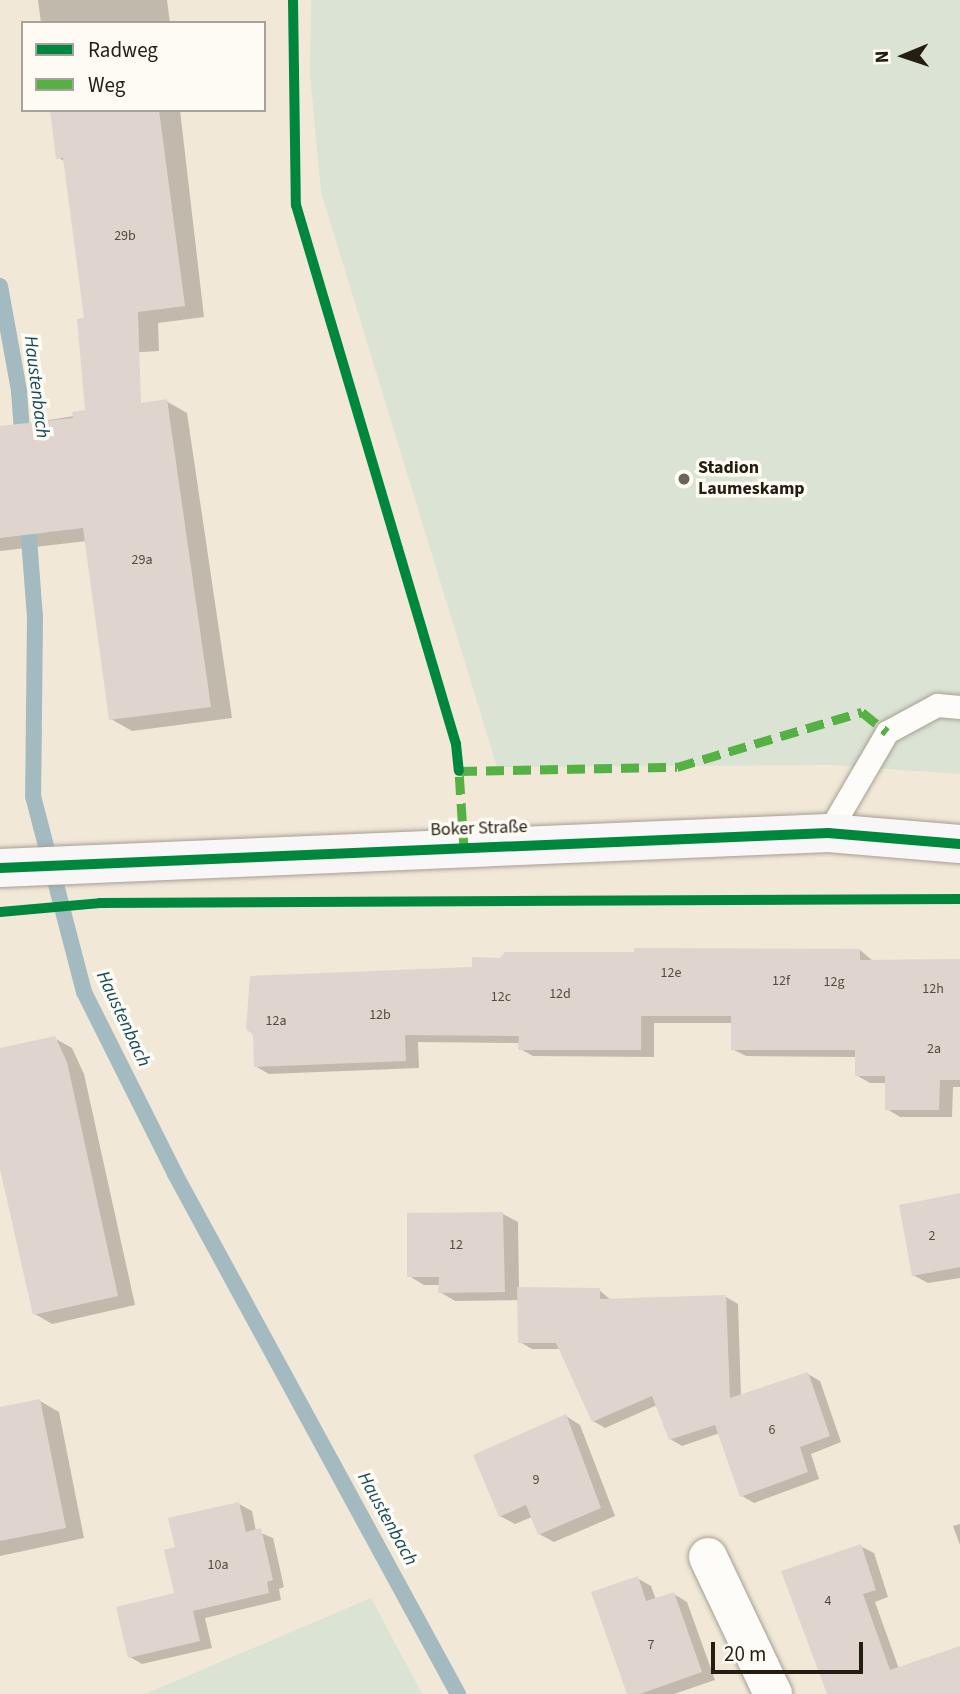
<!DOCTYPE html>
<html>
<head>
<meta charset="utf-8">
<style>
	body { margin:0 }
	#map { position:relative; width:960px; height:1694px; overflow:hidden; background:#f2e8d8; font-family:"Source Sans 3",sans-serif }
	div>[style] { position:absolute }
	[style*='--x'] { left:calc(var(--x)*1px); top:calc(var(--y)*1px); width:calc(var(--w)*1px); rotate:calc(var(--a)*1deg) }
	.green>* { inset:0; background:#dae3d4 }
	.shadow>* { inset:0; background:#0003 }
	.stream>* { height:16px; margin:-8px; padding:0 8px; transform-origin:8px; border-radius:8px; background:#a2bac0 }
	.building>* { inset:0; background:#e0d4cf }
	.roads { filter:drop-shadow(0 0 2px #a69f93) drop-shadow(0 0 2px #a69f93) }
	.service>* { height:23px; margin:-11.5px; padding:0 11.5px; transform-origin:11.5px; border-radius:11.5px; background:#fdfcf9 }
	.minor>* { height:38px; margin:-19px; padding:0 19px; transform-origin:19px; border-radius:19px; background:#fdfcf9 }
	.secondary>* { height:38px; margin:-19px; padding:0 19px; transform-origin:19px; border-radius:19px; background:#f9f6f7 }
	.quiet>* { height:9px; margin-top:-4.5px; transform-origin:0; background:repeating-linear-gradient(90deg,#55b144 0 18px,transparent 0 27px) }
	.cycleway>* { height:10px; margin:-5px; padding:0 5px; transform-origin:5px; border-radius:5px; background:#00873e }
	.dots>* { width:19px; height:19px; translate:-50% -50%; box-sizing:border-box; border:4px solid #fefbf5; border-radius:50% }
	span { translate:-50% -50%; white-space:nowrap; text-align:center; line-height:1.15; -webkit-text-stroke:7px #fefbf5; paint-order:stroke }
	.number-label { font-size:14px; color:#524b41 }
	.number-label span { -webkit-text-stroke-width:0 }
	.poi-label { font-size:18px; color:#231d12; font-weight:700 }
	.left { translate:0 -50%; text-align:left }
	.street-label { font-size:18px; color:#231d12 }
	.water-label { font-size:19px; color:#134b5c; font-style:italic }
	.legend { position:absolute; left:21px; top:21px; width:245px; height:91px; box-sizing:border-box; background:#fefbf5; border:2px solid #a6a29a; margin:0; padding:9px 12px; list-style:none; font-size:21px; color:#231d12 }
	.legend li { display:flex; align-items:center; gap:14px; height:35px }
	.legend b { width:35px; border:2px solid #a6a29a }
	.north { position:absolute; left:869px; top:21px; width:70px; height:70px; -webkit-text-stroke:5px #fefbf5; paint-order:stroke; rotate:268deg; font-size:19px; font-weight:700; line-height:28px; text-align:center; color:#231d12 }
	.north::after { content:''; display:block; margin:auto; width:24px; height:32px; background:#231d12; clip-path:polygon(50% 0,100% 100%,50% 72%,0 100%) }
	.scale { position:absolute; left:711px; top:1642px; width:152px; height:32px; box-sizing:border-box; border:4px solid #231d12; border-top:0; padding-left:9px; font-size:21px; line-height:24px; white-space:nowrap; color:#231d12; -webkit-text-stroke:5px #fefbf5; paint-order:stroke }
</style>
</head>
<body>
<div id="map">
	<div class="green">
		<i style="clip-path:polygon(311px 0,960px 0,960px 774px,830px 765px,497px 767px,321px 192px,310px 74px)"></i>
		<i style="clip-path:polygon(371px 1598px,422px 1694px,145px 1694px)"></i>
	</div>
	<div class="shadow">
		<i style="clip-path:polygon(38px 0,167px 0,170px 23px,41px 23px)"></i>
		<i style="clip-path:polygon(51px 110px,180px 110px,204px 317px,158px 323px,159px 351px,109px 354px,66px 162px,57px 157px)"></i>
		<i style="clip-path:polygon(166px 401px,187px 413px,232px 718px,132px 731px,111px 719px,87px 541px,0 551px,0 428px)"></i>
		<i style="clip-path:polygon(860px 950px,873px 961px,960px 960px,960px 1087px,953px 1087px,952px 1117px,900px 1117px,887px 1109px,887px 1083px,870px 1083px,856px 1075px,856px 1057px,746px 1056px,732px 1049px,733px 1023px,654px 1023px,654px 1057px,533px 1056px,520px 1049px,520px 1043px,418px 1042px,419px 1068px,269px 1074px,255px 1066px,254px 1034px)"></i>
		<i style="clip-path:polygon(54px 1038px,72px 1048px,84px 1074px,135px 1305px,52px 1324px,35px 1314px,0 1167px,0 1050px)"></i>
		<i style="clip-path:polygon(960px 1195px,960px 1278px,928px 1283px,913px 1275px)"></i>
		<i style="clip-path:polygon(503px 1214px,518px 1222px,519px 1289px,599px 1290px,611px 1300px,726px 1297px,738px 1304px,741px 1396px,808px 1374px,820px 1381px,841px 1442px,811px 1454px,819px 1479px,754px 1503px,742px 1496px,720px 1433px,682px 1446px,670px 1439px,657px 1405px,605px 1428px,593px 1421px,561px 1349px,532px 1349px,520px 1342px,519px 1300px,455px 1301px,440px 1292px,440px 1285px,424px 1285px,409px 1276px)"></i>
		<i style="clip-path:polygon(40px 1401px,59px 1412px,84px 1538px,0 1556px,0 1409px)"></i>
		<i style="clip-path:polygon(566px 1416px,580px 1425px,615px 1516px,554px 1542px,539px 1534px,532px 1517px,515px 1524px,500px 1516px)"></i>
		<i style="clip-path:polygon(239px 1504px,252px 1511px,256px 1531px,273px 1538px,284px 1587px,279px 1589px,281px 1600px,205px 1618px,212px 1648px,142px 1664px,130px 1657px,177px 1594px,177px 1549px)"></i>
		<i style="clip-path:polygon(960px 1524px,960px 1545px,953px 1526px)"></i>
		<i style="clip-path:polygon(860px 1546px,874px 1553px,888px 1597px,875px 1602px,899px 1669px,954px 1694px,850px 1694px)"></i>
		<i style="clip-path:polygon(637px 1578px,651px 1586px,656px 1600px,674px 1594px,687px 1602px,715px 1680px,674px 1694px,629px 1694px)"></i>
	</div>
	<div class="stream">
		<i style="--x:0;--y:286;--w:107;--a:79.7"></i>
		<i style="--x:19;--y:391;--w:54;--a:85.8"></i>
		<i style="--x:27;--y:513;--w:103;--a:85.6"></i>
		<i style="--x:35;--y:616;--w:180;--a:90.6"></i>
		<i style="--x:33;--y:796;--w:203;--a:75.4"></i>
		<i style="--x:84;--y:992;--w:203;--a:63.4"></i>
		<i style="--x:175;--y:1174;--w:592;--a:61.44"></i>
	</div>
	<div class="building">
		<i style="clip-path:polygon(50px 110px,159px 110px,185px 306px,138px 312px,141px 403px,167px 399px,211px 707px,109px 720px,83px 528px,0 538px,0 426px,73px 418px,72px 412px,85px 410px,77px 319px,84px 318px,63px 158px,56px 159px)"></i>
		<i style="clip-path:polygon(634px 948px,860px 949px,860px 960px,960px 959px,960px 1080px,940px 1080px,939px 1110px,885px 1110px,885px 1076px,855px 1076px,855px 1050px,731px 1050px,731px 1016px,641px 1016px,641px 1050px,518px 1050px,519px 1036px,405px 1035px,406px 1061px,254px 1067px,253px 1035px,246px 1029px,250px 976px,472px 967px,472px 957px,500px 958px,505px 952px,634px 952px)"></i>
		<i style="clip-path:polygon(55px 1036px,67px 1062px,118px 1296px,33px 1315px,0 1169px,0 1048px)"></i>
		<i style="clip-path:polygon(960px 1193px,960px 1267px,912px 1276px,899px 1205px)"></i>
		<i style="clip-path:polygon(503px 1212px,505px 1292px,438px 1293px,439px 1277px,407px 1277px,407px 1213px)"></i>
		<i style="clip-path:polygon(517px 1287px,600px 1288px,600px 1299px,726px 1295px,730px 1398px,808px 1372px,830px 1436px,800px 1447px,808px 1472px,740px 1497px,715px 1425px,669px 1440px,652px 1396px,592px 1422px,556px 1343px,518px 1343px)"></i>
		<i style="clip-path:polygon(40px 1399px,66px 1528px,0 1541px,0 1407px)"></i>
		<i style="clip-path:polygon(566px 1414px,601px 1508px,538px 1535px,526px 1505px,499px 1517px,473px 1455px)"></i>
		<i style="clip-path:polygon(239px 1502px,246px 1532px,261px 1528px,273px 1580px,267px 1582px,269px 1593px,193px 1611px,200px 1641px,128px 1658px,116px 1607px,174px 1593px,164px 1550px,175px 1547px,168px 1518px)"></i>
		<i style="clip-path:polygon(861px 1544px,876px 1590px,863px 1594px,890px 1670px,960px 1646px,960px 1694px,827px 1694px,781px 1571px)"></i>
		<i style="clip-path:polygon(638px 1576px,646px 1601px,674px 1592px,702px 1672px,640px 1694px,627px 1694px,591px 1592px)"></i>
	</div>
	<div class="roads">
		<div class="service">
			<i style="--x:828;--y:833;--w:117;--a:-59.7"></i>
			<i style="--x:887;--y:732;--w:57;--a:-28.4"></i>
			<i style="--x:937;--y:705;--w:23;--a:5"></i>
		</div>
		<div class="minor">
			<i style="--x:708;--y:1557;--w:152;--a:64.6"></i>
		</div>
		<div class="secondary">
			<i style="--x:0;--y:868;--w:829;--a:-2.42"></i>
			<i style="--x:828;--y:833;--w:132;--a:4.8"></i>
		</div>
	</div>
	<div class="quiet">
		<i style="--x:464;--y:848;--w:77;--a:-93.7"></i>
		<i style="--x:459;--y:771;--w:218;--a:-1.1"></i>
		<i style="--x:677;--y:767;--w:193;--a:-16.6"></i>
		<i style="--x:862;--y:712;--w:32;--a:39"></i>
	</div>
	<div class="cycleway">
		<i style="--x:293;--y:0;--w:205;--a:89.2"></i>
		<i style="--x:296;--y:205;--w:562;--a:73.47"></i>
		<i style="--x:456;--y:744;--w:27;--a:84"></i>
		<i style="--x:0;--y:868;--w:829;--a:-2.42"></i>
		<i style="--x:828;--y:833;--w:132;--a:4.8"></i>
		<i style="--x:0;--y:912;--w:100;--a:-5.1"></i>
		<i style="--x:100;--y:903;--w:860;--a:-0.27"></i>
	</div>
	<div class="dots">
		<i style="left:684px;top:479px;background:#6b6457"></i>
	</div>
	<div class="number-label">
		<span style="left:125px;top:236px">29b</span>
		<span style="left:142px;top:560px">29a</span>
		<span style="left:671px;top:973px">12e</span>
		<span style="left:781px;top:981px">12f</span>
		<span style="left:834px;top:982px">12g</span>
		<span style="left:933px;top:989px">12h</span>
		<span style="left:560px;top:994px">12d</span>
		<span style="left:501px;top:997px">12c</span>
		<span style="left:380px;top:1015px">12b</span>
		<span style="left:276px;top:1021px">12a</span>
		<span style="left:934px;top:1049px">2a</span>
		<span style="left:932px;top:1236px">2</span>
		<span style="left:456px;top:1245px">12</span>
		<span style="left:772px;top:1430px">6</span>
		<span style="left:536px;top:1480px">9</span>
		<span style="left:218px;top:1565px">10a</span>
		<span style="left:828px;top:1601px">4</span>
		<span style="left:651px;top:1645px">7</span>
	</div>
	<div class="poi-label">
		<span class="left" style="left:698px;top:479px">Stadion<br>Laumeskamp</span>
	</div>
	<div class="street-label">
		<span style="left:479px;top:829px;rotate:-2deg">Boker Straße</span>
	</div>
	<div class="water-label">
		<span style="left:36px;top:387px;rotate:83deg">Haustenbach</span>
		<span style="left:123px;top:1019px;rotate:65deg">Haustenbach</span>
		<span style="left:387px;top:1519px;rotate:61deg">Haustenbach</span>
	</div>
	<ul class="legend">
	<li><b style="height:9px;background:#00873e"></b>Radweg</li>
	<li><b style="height:9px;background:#55b144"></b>Weg</li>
	</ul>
	<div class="north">N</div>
	<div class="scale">20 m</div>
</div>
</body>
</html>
